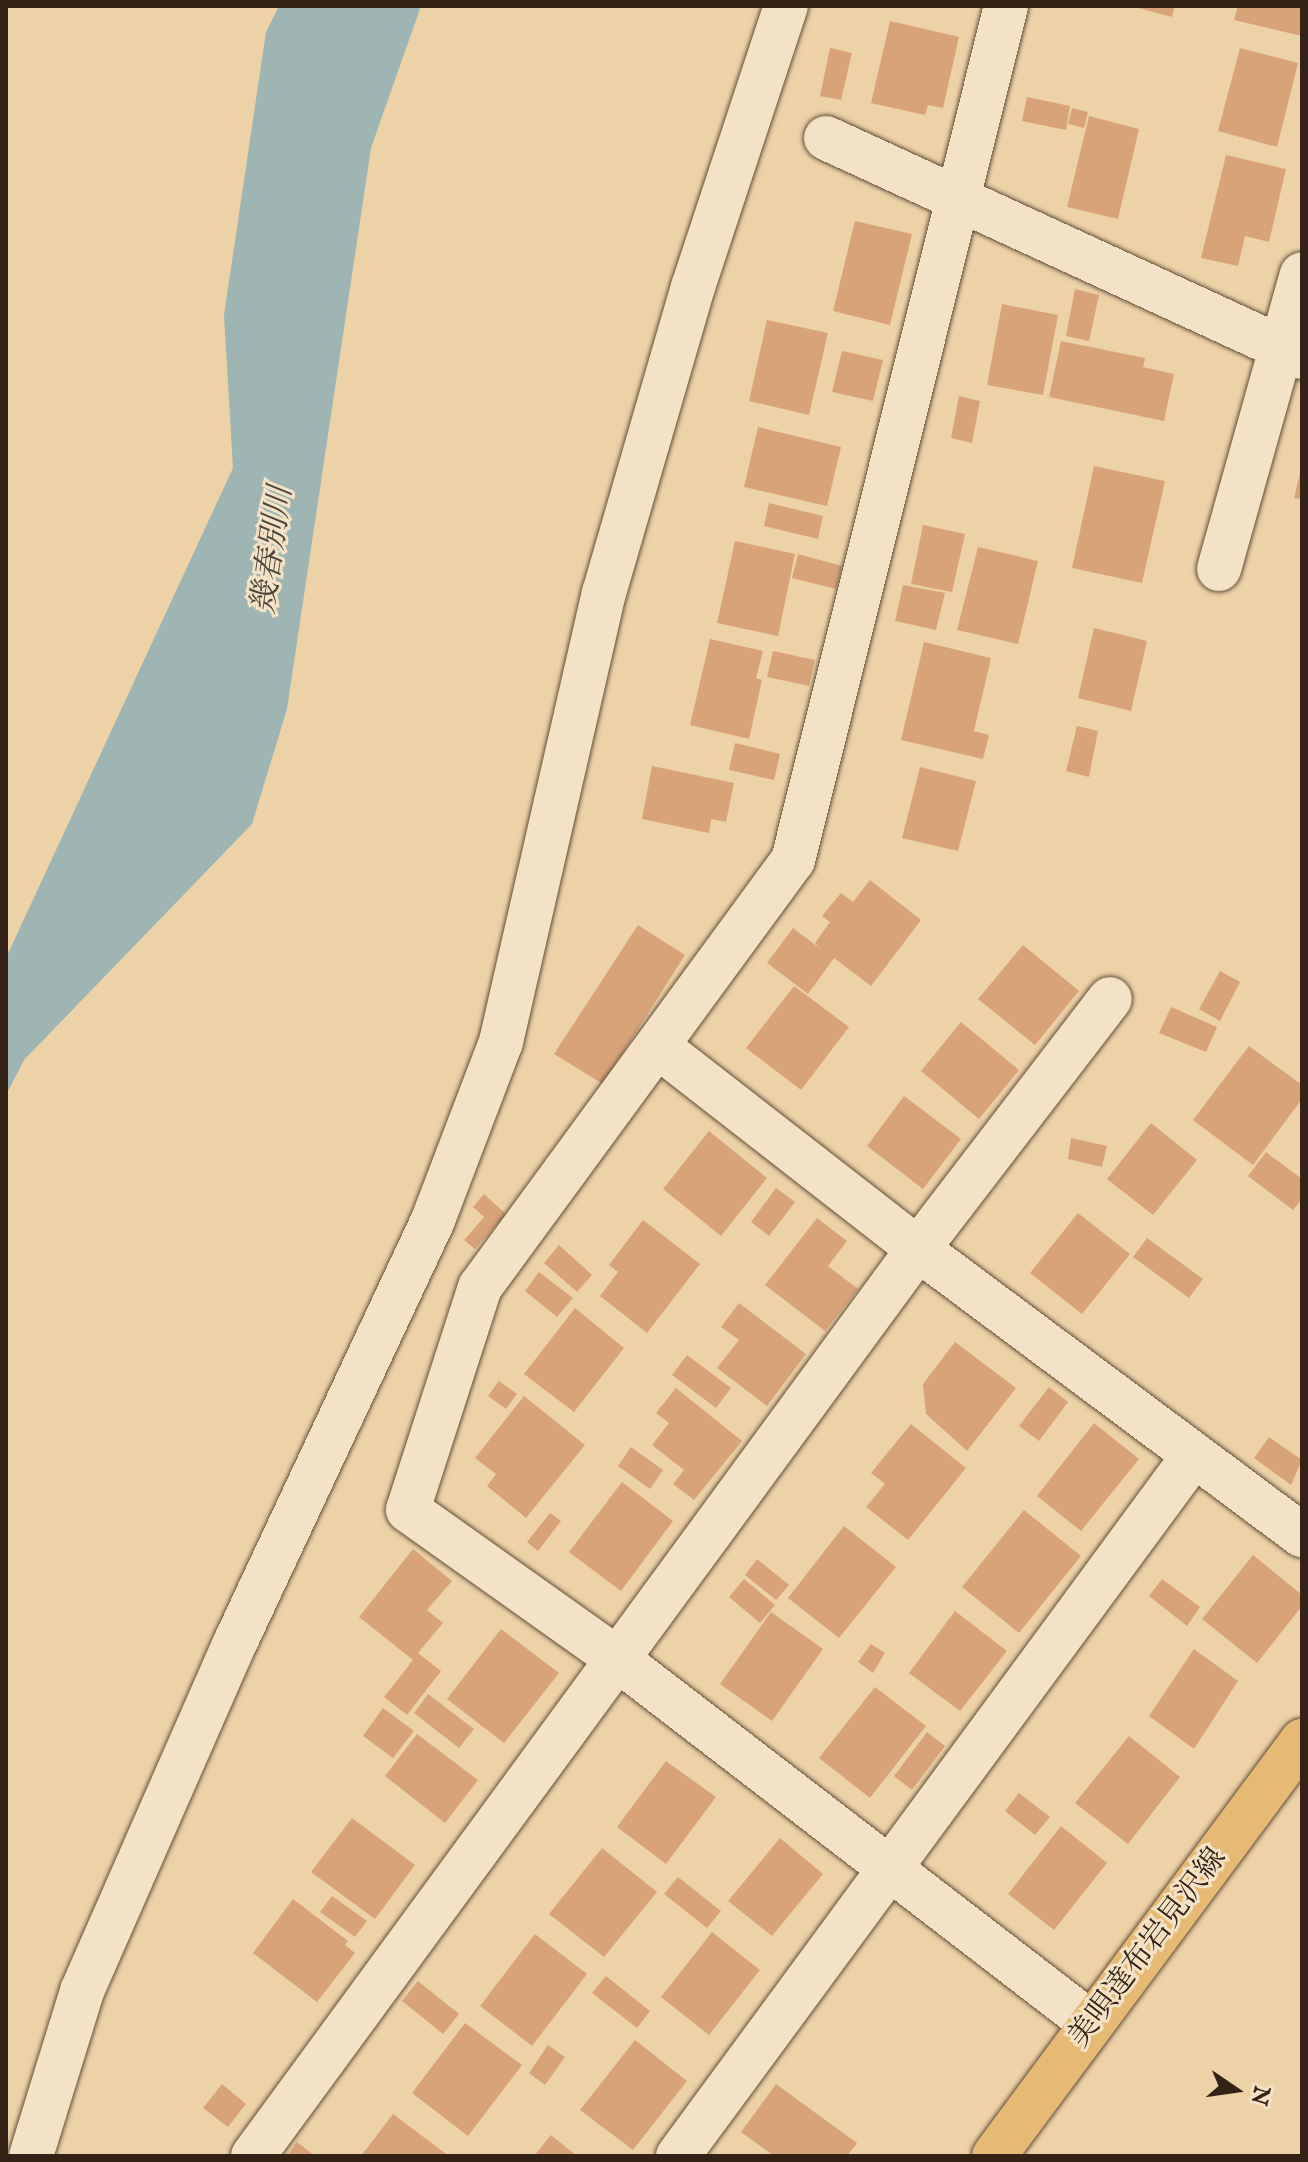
<!DOCTYPE html>
<html>
<head>
<meta charset="utf-8">
<style>
	body { margin:0 }
	#map { position:relative; width:1308px; height:2162px; overflow:hidden; background:#edd2a7; font-family:"IM FELL English","Noto Serif JP",serif }
	div>[style] { position:absolute }
	[style*='--x'] { left:calc(var(--x)*1px); top:calc(var(--y)*1px); width:calc(var(--w)*1px); rotate:calc(var(--a)*1deg) }
	.water>* { inset:0; background:#9eb5b3 }
	.building>* { inset:0; background:#d9a37a }
	.roads { filter:drop-shadow(0 0 2px #624e3a) drop-shadow(0 0 2px #624e3a) }
	.minor>* { height:44px; margin:-22px; padding:0 22px; transform-origin:22px; border-radius:22px; background:#f3e2c6 }
	.major>* { height:44px; margin:-22px; padding:0 22px; transform-origin:22px; border-radius:22px; background:#e6b974 }
	span { translate:-50% -50%; white-space:nowrap; text-align:center; line-height:1.15; -webkit-text-stroke:6px #f3e2c6; paint-order:stroke }
	.street-label { font-size:30px; color:#342216 }
	.water-label { font-size:32px; color:#4e473d; font-style:italic }
	.frame { position:absolute; inset:0; border:8px solid #342216; pointer-events:none }
	.north { position:absolute; left:1196px; top:2050px; width:80px; height:80px; -webkit-text-stroke:6px #f3e2c6; paint-order:stroke; rotate:103deg; font-size:22px; font-weight:700; line-height:32px; text-align:center; color:#342216 }
	.north::after { content:''; display:block; margin:auto; width:28px; height:36px; background:#342216; clip-path:polygon(50% 0,100% 100%,50% 72%,0 100%) }
</style>
</head>
<body>
<div id="map">
	<div class="water">
		<i style="clip-path:polygon(279px 6px,421px 6px,371px 148px,287px 709px,252px 824px,24px 1060px,6px 1095px,6px 958px,233px 468px,224px 315px,266px 32px)"></i>
	</div>
	<div class="building">
		<i style="clip-path:polygon(1131px 6px,1175px 6px,1172px 17px)"></i>
		<i style="clip-path:polygon(1238px 6px,1302px 6px,1302px 36px,1234px 20px)"></i>
		<i style="clip-path:polygon(890px 21px,959px 37px,943px 108px,928px 105px,925px 115px,871px 103px)"></i>
		<i style="clip-path:polygon(830px 48px,852px 53px,841px 100px,820px 96px)"></i>
		<i style="clip-path:polygon(1240px 48px,1298px 63px,1277px 147px,1218px 131px)"></i>
		<i style="clip-path:polygon(1027px 97px,1070px 106px,1066px 130px,1022px 121px)"></i>
		<i style="clip-path:polygon(1072px 108px,1088px 112px,1084px 128px,1068px 124px)"></i>
		<i style="clip-path:polygon(1089px 116px,1139px 129px,1118px 219px,1067px 207px)"></i>
		<i style="clip-path:polygon(1226px 155px,1286px 169px,1269px 242px,1245px 236px,1238px 266px,1201px 258px)"></i>
		<i style="clip-path:polygon(855px 221px,912px 234px,890px 325px,833px 311px)"></i>
		<i style="clip-path:polygon(1075px 289px,1099px 295px,1089px 341px,1066px 336px)"></i>
		<i style="clip-path:polygon(1002px 304px,1058px 315px,1043px 395px,987px 385px)"></i>
		<i style="clip-path:polygon(767px 320px,828px 333px,809px 415px,749px 401px)"></i>
		<i style="clip-path:polygon(1061px 341px,1145px 358px,1143px 367px,1174px 374px,1164px 421px,1049px 397px)"></i>
		<i style="clip-path:polygon(842px 351px,883px 360px,873px 401px,832px 392px)"></i>
		<i style="clip-path:polygon(959px 396px,980px 401px,972px 443px,951px 438px)"></i>
		<i style="clip-path:polygon(758px 427px,841px 447px,827px 506px,744px 487px)"></i>
		<i style="clip-path:polygon(1302px 465px,1302px 499px,1294px 498px)"></i>
		<i style="clip-path:polygon(1094px 466px,1165px 481px,1142px 583px,1072px 568px)"></i>
		<i style="clip-path:polygon(769px 503px,823px 516px,818px 539px,764px 526px)"></i>
		<i style="clip-path:polygon(923px 525px,965px 534px,952px 592px,911px 584px)"></i>
		<i style="clip-path:polygon(735px 541px,795px 554px,778px 636px,717px 623px)"></i>
		<i style="clip-path:polygon(978px 547px,1038px 561px,1018px 644px,957px 630px)"></i>
		<i style="clip-path:polygon(798px 554px,842px 566px,836px 589px,792px 578px)"></i>
		<i style="clip-path:polygon(903px 585px,945px 593px,936px 630px,895px 621px)"></i>
		<i style="clip-path:polygon(1094px 628px,1147px 641px,1131px 711px,1078px 698px)"></i>
		<i style="clip-path:polygon(710px 639px,763px 651px,756px 678px,762px 680px,749px 739px,690px 725px)"></i>
		<i style="clip-path:polygon(924px 642px,991px 658px,974px 731px,989px 735px,983px 759px,901px 740px)"></i>
		<i style="clip-path:polygon(773px 651px,815px 660px,809px 686px,767px 677px)"></i>
		<i style="clip-path:polygon(1077px 726px,1098px 731px,1089px 777px,1066px 771px)"></i>
		<i style="clip-path:polygon(735px 743px,780px 754px,774px 780px,729px 770px)"></i>
		<i style="clip-path:polygon(652px 766px,734px 783px,726px 822px,711px 819px,709px 833px,642px 819px)"></i>
		<i style="clip-path:polygon(920px 767px,976px 781px,958px 851px,902px 838px)"></i>
		<i style="clip-path:polygon(870px 880px,921px 920px,871px 986px,834px 958px,808px 994px,767px 963px,793px 928px,822px 950px,815px 943px,830px 922px,822px 916px,841px 893px,853px 902px)"></i>
		<i style="clip-path:polygon(638px 925px,685px 955px,603px 1084px,554px 1054px)"></i>
		<i style="clip-path:polygon(1023px 945px,1079px 991px,1035px 1045px,978px 999px)"></i>
		<i style="clip-path:polygon(1220px 971px,1240px 982px,1220px 1021px,1199px 1009px)"></i>
		<i style="clip-path:polygon(794px 986px,849px 1027px,801px 1090px,746px 1048px)"></i>
		<i style="clip-path:polygon(1171px 1007px,1217px 1027px,1206px 1052px,1159px 1033px)"></i>
		<i style="clip-path:polygon(961px 1022px,1019px 1070px,979px 1119px,921px 1071px)"></i>
		<i style="clip-path:polygon(1249px 1046px,1302px 1085px,1302px 1099px,1253px 1165px,1193px 1120px)"></i>
		<i style="clip-path:polygon(904px 1096px,961px 1139px,923px 1189px,867px 1146px)"></i>
		<i style="clip-path:polygon(1151px 1123px,1197px 1160px,1153px 1215px,1107px 1179px)"></i>
		<i style="clip-path:polygon(709px 1131px,767px 1178px,721px 1236px,663px 1189px)"></i>
		<i style="clip-path:polygon(1071px 1138px,1107px 1146px,1102px 1167px,1068px 1159px)"></i>
		<i style="clip-path:polygon(1266px 1152px,1302px 1179px,1302px 1199px,1293px 1210px,1248px 1176px)"></i>
		<i style="clip-path:polygon(776px 1188px,795px 1202px,769px 1236px,751px 1222px)"></i>
		<i style="clip-path:polygon(484px 1194px,506px 1214px,475px 1249px,464px 1240px,484px 1217px,473px 1207px)"></i>
		<i style="clip-path:polygon(1078px 1213px,1130px 1254px,1082px 1314px,1030px 1273px)"></i>
		<i style="clip-path:polygon(817px 1218px,847px 1241px,828px 1266px,858px 1289px,825px 1331px,765px 1285px)"></i>
		<i style="clip-path:polygon(643px 1220px,700px 1264px,647px 1333px,600px 1296px,618px 1272px,609px 1265px)"></i>
		<i style="clip-path:polygon(1147px 1238px,1203px 1279px,1189px 1298px,1133px 1257px)"></i>
		<i style="clip-path:polygon(559px 1245px,592px 1275px,577px 1292px,544px 1263px)"></i>
		<i style="clip-path:polygon(539px 1272px,573px 1298px,557px 1317px,525px 1291px)"></i>
		<i style="clip-path:polygon(739px 1303px,806px 1354px,767px 1406px,717px 1368px,739px 1340px,721px 1327px)"></i>
		<i style="clip-path:polygon(575px 1308px,624px 1348px,574px 1412px,524px 1374px)"></i>
		<i style="clip-path:polygon(955px 1342px,1016px 1388px,967px 1451px,926px 1414px,923px 1384px)"></i>
		<i style="clip-path:polygon(687px 1355px,731px 1388px,716px 1408px,672px 1375px)"></i>
		<i style="clip-path:polygon(499px 1381px,517px 1394px,506px 1409px,488px 1396px)"></i>
		<i style="clip-path:polygon(1049px 1387px,1068px 1402px,1039px 1441px,1019px 1426px)"></i>
		<i style="clip-path:polygon(676px 1388px,742px 1441px,694px 1500px,673px 1484px,684px 1470px,652px 1445px,669px 1423px,656px 1413px)"></i>
		<i style="clip-path:polygon(524px 1396px,585px 1445px,526px 1518px,487px 1486px,496px 1474px,475px 1458px)"></i>
		<i style="clip-path:polygon(1094px 1423px,1139px 1459px,1081px 1531px,1037px 1496px)"></i>
		<i style="clip-path:polygon(911px 1424px,966px 1468px,908px 1540px,866px 1507px,885px 1484px,871px 1473px)"></i>
		<i style="clip-path:polygon(1269px 1437px,1302px 1460px,1291px 1485px,1254px 1458px)"></i>
		<i style="clip-path:polygon(631px 1447px,663px 1470px,650px 1489px,618px 1466px)"></i>
		<i style="clip-path:polygon(622px 1482px,673px 1521px,621px 1591px,569px 1552px)"></i>
		<i style="clip-path:polygon(1024px 1510px,1081px 1556px,1019px 1633px,962px 1587px)"></i>
		<i style="clip-path:polygon(550px 1513px,561px 1521px,538px 1551px,527px 1542px)"></i>
		<i style="clip-path:polygon(844px 1526px,896px 1567px,839px 1638px,788px 1598px)"></i>
		<i style="clip-path:polygon(413px 1549px,452px 1581px,427px 1610px,443px 1623px,418px 1653px,441px 1671px,407px 1715px,384px 1697px,413px 1660px,359px 1617px)"></i>
		<i style="clip-path:polygon(1253px 1555px,1302px 1595px,1302px 1606px,1257px 1663px,1202px 1619px)"></i>
		<i style="clip-path:polygon(757px 1559px,789px 1585px,776px 1600px,745px 1575px)"></i>
		<i style="clip-path:polygon(744px 1579px,775px 1605px,760px 1623px,729px 1597px)"></i>
		<i style="clip-path:polygon(1162px 1579px,1200px 1607px,1187px 1626px,1149px 1596px)"></i>
		<i style="clip-path:polygon(955px 1611px,1007px 1651px,960px 1711px,909px 1673px)"></i>
		<i style="clip-path:polygon(771px 1612px,823px 1649px,772px 1721px,720px 1684px)"></i>
		<i style="clip-path:polygon(501px 1629px,559px 1673px,504px 1743px,447px 1699px)"></i>
		<i style="clip-path:polygon(871px 1644px,885px 1653px,873px 1673px,858px 1662px)"></i>
		<i style="clip-path:polygon(1194px 1649px,1238px 1681px,1194px 1749px,1149px 1716px)"></i>
		<i style="clip-path:polygon(875px 1687px,926px 1726px,870px 1798px,819px 1758px)"></i>
		<i style="clip-path:polygon(428px 1694px,474px 1729px,459px 1748px,414px 1713px)"></i>
		<i style="clip-path:polygon(383px 1708px,414px 1731px,393px 1758px,363px 1736px)"></i>
		<i style="clip-path:polygon(927px 1732px,945px 1746px,912px 1790px,894px 1776px)"></i>
		<i style="clip-path:polygon(417px 1734px,478px 1780px,445px 1823px,385px 1776px)"></i>
		<i style="clip-path:polygon(1129px 1736px,1180px 1777px,1128px 1844px,1075px 1803px)"></i>
		<i style="clip-path:polygon(666px 1761px,716px 1797px,666px 1864px,617px 1827px)"></i>
		<i style="clip-path:polygon(1019px 1793px,1050px 1817px,1035px 1835px,1005px 1811px)"></i>
		<i style="clip-path:polygon(352px 1818px,415px 1865px,375px 1919px,311px 1872px)"></i>
		<i style="clip-path:polygon(1061px 1826px,1107px 1863px,1054px 1930px,1008px 1894px)"></i>
		<i style="clip-path:polygon(780px 1838px,823px 1874px,772px 1936px,728px 1901px)"></i>
		<i style="clip-path:polygon(602px 1848px,657px 1892px,604px 1957px,549px 1914px)"></i>
		<i style="clip-path:polygon(678px 1877px,721px 1911px,707px 1928px,664px 1894px)"></i>
		<i style="clip-path:polygon(332px 1896px,367px 1921px,355px 1937px,320px 1912px)"></i>
		<i style="clip-path:polygon(293px 1899px,348px 1941px,345px 1945px,355px 1953px,317px 2002px,253px 1953px)"></i>
		<i style="clip-path:polygon(712px 1932px,760px 1970px,709px 2035px,661px 1997px)"></i>
		<i style="clip-path:polygon(535px 1934px,587px 1974px,532px 2046px,480px 2006px)"></i>
		<i style="clip-path:polygon(606px 1976px,650px 2011px,637px 2028px,592px 1993px)"></i>
		<i style="clip-path:polygon(418px 1981px,459px 2014px,443px 2034px,402px 2001px)"></i>
		<i style="clip-path:polygon(465px 2023px,522px 2065px,468px 2136px,412px 2093px)"></i>
		<i style="clip-path:polygon(635px 2040px,687px 2081px,633px 2150px,580px 2110px)"></i>
		<i style="clip-path:polygon(548px 2045px,565px 2057px,545px 2085px,529px 2073px)"></i>
		<i style="clip-path:polygon(222px 2084px,246px 2104px,228px 2127px,203px 2108px)"></i>
		<i style="clip-path:polygon(776px 2084px,857px 2143px,847px 2156px,774px 2156px,741px 2132px)"></i>
		<i style="clip-path:polygon(393px 2114px,449px 2156px,361px 2156px)"></i>
		<i style="clip-path:polygon(551px 2135px,577px 2156px,534px 2156px)"></i>
		<i style="clip-path:polygon(297px 2142px,315px 2156px,287px 2156px)"></i>
	</div>
	<div class="roads">
		<div class="minor">
			<i style="--x:1006;--y:6;--w:880;--a:104"></i>
			<i style="--x:793;--y:860;--w:529;--a:126.24"></i>
			<i style="--x:480;--y:1287;--w:234;--a:107.9"></i>
			<i style="--x:408;--y:1510;--w:255;--a:35.4"></i>
			<i style="--x:616;--y:1658;--w:600;--a:37.56"></i>
			<i style="--x:826;--y:138;--w:524;--a:24.71"></i>
			<i style="--x:1219;--y:569;--w:306;--a:-74.3"></i>
			<i style="--x:660;--y:1048;--w:327;--a:37.9"></i>
			<i style="--x:918;--y:1249;--w:479;--a:36.7"></i>
			<i style="--x:31;--y:2156;--w:173;--a:-72.8"></i>
			<i style="--x:82;--y:1991;--w:378;--a:-66.3"></i>
			<i style="--x:234;--y:1645;--w:469;--a:-64.9"></i>
			<i style="--x:433;--y:1220;--w:191;--a:-69.1"></i>
			<i style="--x:501;--y:1042;--w:461;--a:-77.1"></i>
			<i style="--x:604;--y:593;--w:319;--a:-73.8"></i>
			<i style="--x:693;--y:287;--w:296;--a:-71.7"></i>
			<i style="--x:253;--y:2156;--w:1125;--a:-53.75"></i>
			<i style="--x:918;--y:1249;--w:315;--a:-52.5"></i>
			<i style="--x:678;--y:2156;--w:870;--a:-53.64"></i>
		</div>
		<div class="major">
			<i style="--x:994;--y:2156;--w:517;--a:-53.42"></i>
		</div>
	</div>
	<div class="street-label">
		<span style="left:1148px;top:1948px;rotate:-53deg">美唄達布岩見沢線</span>
	</div>
	<div class="water-label">
		<span style="left:274px;top:550px;rotate:-82deg">幾春別川</span>
	</div>
	<div class="frame"></div>
	<div class="north">N</div>
</div>
</body>
</html>
